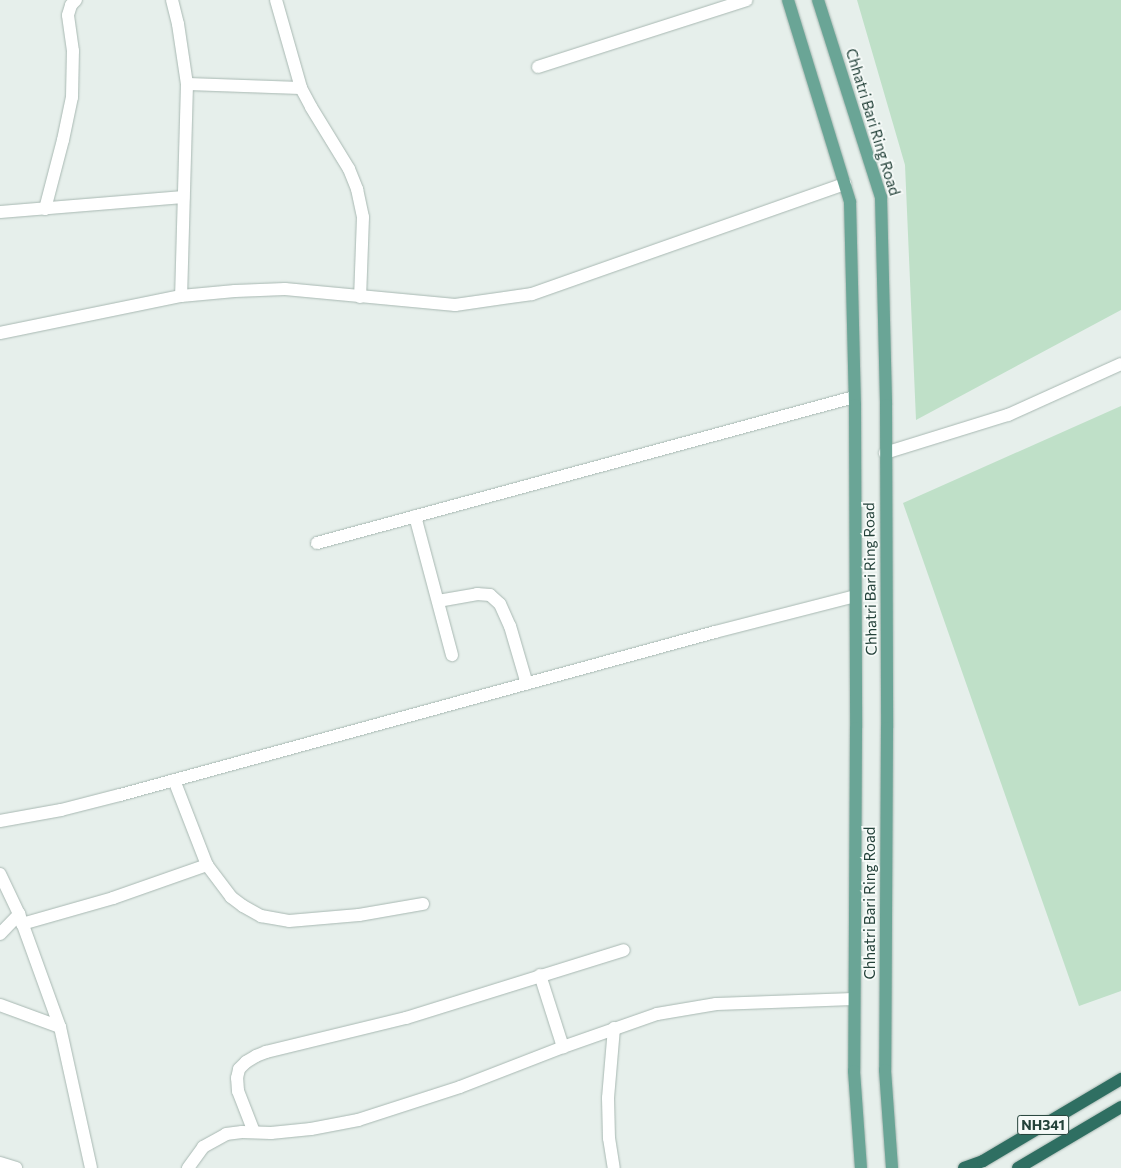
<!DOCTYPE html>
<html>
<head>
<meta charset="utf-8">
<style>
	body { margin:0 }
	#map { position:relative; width:1121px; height:1168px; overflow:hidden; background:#e6efeb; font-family:Commissioner,sans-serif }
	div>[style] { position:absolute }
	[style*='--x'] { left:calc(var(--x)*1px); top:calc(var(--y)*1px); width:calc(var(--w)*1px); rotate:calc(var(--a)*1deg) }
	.green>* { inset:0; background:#bfe0c8 }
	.roads { filter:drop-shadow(0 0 1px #a8b8b2) drop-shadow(0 0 1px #a8b8b2) }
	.lane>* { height:12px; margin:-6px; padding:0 6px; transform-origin:6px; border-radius:6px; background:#fff }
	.street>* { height:12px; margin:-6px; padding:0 6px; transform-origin:6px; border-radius:6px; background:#fff }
	.secondary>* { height:12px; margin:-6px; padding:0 6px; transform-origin:6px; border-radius:6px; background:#fff }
	.primary>* { height:12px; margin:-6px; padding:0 6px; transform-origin:6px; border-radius:6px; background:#6aa596 }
	.highway>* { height:12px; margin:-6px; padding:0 6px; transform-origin:6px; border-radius:6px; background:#2f6f62 }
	span { translate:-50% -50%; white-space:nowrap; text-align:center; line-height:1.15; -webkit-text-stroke:3.5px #f7fbf9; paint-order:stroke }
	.shield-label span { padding:1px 3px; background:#f7fbf9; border:1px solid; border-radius:3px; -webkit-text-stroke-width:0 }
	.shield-label { font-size:14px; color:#24423a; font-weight:700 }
	.street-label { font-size:15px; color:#24423a }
</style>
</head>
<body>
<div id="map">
	<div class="green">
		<i style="clip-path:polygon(857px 0,1121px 0,1121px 310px,916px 420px,905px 165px)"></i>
		<i style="clip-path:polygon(1121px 406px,1121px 991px,1079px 1006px,903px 503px)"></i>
	</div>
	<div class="roads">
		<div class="lane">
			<i style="--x:538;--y:67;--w:219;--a:-17.8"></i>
			<i style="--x:614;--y:1028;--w:70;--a:94.9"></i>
			<i style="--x:608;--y:1098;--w:40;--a:88.6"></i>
			<i style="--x:609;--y:1138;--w:30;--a:81"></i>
		</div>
		<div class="street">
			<i style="--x:172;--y:0;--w:25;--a:76"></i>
			<i style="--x:178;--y:24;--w:61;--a:81.5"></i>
			<i style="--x:187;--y:84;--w:212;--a:91.6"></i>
			<i style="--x:276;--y:0;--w:91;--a:74.1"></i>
			<i style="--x:301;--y:88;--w:21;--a:62"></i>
			<i style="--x:311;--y:107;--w:73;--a:58.5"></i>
			<i style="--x:349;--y:169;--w:22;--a:68"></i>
			<i style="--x:357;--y:189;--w:29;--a:78"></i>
			<i style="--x:363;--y:217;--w:80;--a:92.1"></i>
			<i style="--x:187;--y:84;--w:114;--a:2"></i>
			<i style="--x:45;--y:209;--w:71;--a:-75.4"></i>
			<i style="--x:63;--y:140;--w:44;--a:-78.2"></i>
			<i style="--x:72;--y:97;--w:46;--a:-88.8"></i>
			<i style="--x:73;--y:51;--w:36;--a:-98"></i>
			<i style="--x:68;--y:15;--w:10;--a:-73"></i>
			<i style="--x:71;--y:5;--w:7;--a:-45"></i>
			<i style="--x:0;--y:212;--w:184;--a:-4.7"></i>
			<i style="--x:885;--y:453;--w:129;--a:-17.2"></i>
			<i style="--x:1008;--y:415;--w:124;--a:-24.3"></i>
			<i style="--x:415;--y:516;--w:144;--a:75.1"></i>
			<i style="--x:317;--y:543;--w:556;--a:-15.21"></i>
			<i style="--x:438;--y:601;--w:40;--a:-10"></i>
			<i style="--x:477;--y:594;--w:13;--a:4"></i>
			<i style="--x:490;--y:595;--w:13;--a:42"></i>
			<i style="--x:500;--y:604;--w:24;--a:66"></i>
			<i style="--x:510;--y:626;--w:60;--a:73.7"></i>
			<i style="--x:174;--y:780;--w:91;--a:68.8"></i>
			<i style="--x:207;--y:865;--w:40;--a:53"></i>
			<i style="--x:231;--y:897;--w:15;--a:37"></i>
			<i style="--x:243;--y:906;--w:21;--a:29"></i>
			<i style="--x:261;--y:916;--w:28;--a:10"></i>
			<i style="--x:289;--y:921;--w:70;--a:-4.9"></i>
			<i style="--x:359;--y:915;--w:65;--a:-9.8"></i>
			<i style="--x:0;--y:821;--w:62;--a:-10.2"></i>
			<i style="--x:61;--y:810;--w:61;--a:-14.3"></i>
			<i style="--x:120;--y:795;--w:617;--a:-15.32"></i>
			<i style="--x:715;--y:632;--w:145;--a:-14.4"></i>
			<i style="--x:22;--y:924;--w:95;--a:-15.9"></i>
			<i style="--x:113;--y:898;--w:100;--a:-19.3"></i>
			<i style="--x:0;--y:934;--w:28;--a:-46"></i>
			<i style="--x:540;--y:975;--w:76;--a:72.3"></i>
			<i style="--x:0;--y:1005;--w:64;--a:20.1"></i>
			<i style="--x:254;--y:1132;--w:44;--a:-111.3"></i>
			<i style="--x:238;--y:1091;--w:13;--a:-94"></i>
			<i style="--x:237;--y:1078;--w:9;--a:-77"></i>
			<i style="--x:239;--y:1069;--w:10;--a:-45"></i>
			<i style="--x:246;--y:1062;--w:12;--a:-31"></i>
			<i style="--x:256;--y:1056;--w:11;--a:-22"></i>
			<i style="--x:266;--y:1052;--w:144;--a:-13.7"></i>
			<i style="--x:406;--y:1018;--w:228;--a:-17.3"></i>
			<i style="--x:188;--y:1168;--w:26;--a:-54"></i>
			<i style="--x:203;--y:1147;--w:26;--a:-29"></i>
			<i style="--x:226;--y:1134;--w:16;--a:-7"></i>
			<i style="--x:242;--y:1132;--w:29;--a:2"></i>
			<i style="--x:271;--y:1133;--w:40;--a:-5.7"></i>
			<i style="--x:311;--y:1129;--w:48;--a:-10.8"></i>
			<i style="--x:358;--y:1120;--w:107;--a:-17.9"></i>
			<i style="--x:460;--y:1087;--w:110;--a:-21.2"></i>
			<i style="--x:563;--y:1047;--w:100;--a:-19.3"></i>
			<i style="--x:657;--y:1014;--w:60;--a:-9.6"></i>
			<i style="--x:716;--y:1004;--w:138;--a:-2.1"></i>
		</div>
		<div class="secondary">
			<i style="--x:0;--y:333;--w:185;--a:-11.6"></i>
			<i style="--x:181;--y:296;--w:54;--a:-5.3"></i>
			<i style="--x:235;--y:291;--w:50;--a:-2.3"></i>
			<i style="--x:285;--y:289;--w:171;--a:5.4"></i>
			<i style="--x:455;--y:305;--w:78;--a:-8.1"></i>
			<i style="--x:532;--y:294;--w:332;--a:-19.4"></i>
			<i style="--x:0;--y:874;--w:44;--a:64.6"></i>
			<i style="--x:19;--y:914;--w:120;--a:70.1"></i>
			<i style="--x:60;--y:1027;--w:144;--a:77.6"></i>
			<i style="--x:0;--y:1163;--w:17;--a:17"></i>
		</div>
		<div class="primary">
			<i style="--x:788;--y:0;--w:211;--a:72.9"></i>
			<i style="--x:850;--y:202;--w:203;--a:88.6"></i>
			<i style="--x:855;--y:405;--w:323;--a:89.8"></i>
			<i style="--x:856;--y:728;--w:343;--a:90.3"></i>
			<i style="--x:854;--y:1071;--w:97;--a:85.9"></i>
			<i style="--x:818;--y:0;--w:207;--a:72.3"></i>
			<i style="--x:881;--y:197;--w:208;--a:88.6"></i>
			<i style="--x:886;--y:405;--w:323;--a:89.8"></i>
			<i style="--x:887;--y:728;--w:342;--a:90.3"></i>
			<i style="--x:885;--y:1070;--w:98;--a:85.9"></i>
		</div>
		<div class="highway">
			<i style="--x:964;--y:1168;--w:20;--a:-20"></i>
			<i style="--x:983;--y:1161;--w:161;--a:-30.7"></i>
			<i style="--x:1018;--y:1168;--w:120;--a:-30.6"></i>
		</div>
	</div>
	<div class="shield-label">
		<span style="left:1043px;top:1125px">NH341</span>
	</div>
	<div class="street-label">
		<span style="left:873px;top:122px;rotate:73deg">Chhatri Bari Ring Road</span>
		<span style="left:870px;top:579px;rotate:-91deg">Chhatri Bari Ring Road</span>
		<span style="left:870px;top:903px;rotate:-90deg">Chhatri Bari Ring Road</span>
	</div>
</div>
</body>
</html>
